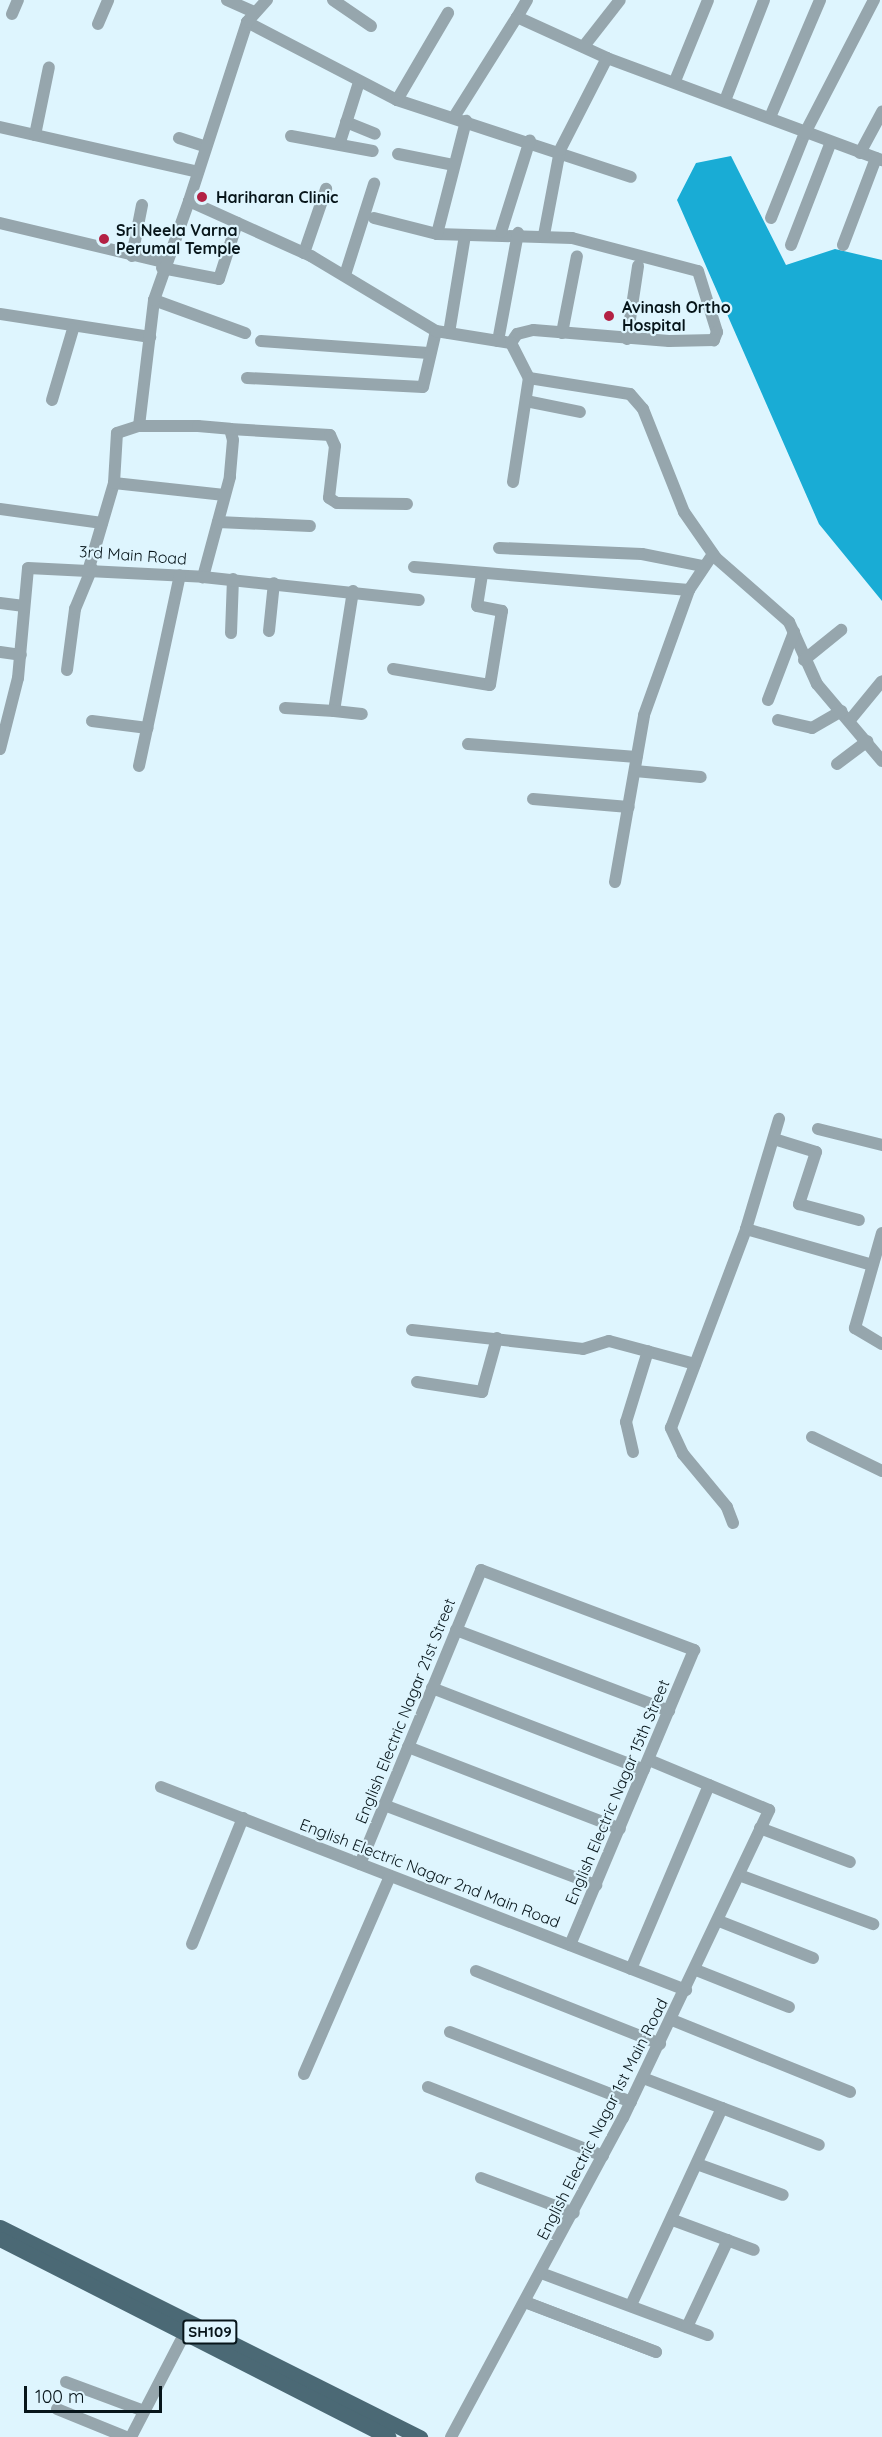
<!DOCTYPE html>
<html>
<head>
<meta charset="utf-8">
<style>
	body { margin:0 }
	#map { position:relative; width:882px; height:2437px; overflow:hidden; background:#def5fe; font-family:Quicksand,sans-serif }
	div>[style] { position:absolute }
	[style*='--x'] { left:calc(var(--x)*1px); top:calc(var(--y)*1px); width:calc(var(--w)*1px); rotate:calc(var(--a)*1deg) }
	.water>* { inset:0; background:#19acd5 }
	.minor>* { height:12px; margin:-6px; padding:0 6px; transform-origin:6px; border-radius:6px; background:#96a6ad }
	.major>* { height:15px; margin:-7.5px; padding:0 7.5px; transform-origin:7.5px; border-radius:7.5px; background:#4b6975 }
	.dots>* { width:16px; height:16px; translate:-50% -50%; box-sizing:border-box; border:3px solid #def5fe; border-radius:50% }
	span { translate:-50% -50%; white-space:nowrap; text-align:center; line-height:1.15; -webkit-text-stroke:4.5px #def5fe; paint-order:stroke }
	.shield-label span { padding:2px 4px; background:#def5fe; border:2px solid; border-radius:4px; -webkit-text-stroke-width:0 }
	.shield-label { font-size:15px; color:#07151a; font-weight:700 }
	.poi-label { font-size:16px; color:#07151a; font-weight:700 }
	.left { translate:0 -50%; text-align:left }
	.street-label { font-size:16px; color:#07151a }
	.scale { position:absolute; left:24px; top:2386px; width:138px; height:27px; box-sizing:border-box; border:3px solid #07151a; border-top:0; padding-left:8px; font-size:18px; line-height:21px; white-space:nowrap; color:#07151a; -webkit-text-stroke:4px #def5fe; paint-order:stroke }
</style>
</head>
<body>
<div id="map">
	<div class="water">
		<i style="clip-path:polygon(731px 156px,786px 265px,835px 249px,882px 260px,882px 601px,819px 524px,677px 200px,696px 163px)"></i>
	</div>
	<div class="minor">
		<i style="--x:227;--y:0;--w:30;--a:24"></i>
		<i style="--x:333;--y:0;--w:46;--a:34.4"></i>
		<i style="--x:527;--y:0;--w:20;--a:120"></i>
		<i style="--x:517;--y:17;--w:99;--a:24.5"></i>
		<i style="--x:607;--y:58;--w:293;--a:20.4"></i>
		<i style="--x:12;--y:14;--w:15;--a:-67"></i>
		<i style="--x:247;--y:22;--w:169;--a:27.5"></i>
		<i style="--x:397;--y:100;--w:246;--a:18.2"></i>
		<i style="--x:98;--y:24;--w:26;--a:-67"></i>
		<i style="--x:584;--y:46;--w:58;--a:-52"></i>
		<i style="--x:675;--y:81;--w:87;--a:-67.8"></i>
		<i style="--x:726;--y:98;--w:105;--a:-68.8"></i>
		<i style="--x:397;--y:100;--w:101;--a:-59.6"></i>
		<i style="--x:771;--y:115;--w:125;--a:-66.9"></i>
		<i style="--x:454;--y:117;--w:118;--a:-57.8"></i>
		<i style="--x:346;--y:122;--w:31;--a:22"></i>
		<i style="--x:0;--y:127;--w:203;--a:12.8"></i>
		<i style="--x:35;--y:135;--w:69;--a:-78.4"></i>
		<i style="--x:291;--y:136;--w:83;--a:10.4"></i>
		<i style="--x:179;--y:138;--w:28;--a:18"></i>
		<i style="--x:340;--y:142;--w:63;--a:-72.4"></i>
		<i style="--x:860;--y:153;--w:47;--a:-61.8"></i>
		<i style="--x:398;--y:154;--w:56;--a:11.3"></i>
		<i style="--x:189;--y:201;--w:188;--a:-72"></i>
		<i style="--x:247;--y:22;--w:30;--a:-48"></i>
		<i style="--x:374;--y:218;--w:65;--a:14.3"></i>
		<i style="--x:437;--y:234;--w:135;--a:1.7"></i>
		<i style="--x:572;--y:238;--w:130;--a:14.7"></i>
		<i style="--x:698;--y:271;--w:64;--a:72.7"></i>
		<i style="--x:717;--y:332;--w:9;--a:111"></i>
		<i style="--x:714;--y:340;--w:45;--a:178.7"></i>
		<i style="--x:669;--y:341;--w:136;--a:-175.4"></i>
		<i style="--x:533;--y:330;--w:16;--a:166"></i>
		<i style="--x:517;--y:334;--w:11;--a:124"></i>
		<i style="--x:771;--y:218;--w:92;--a:-68.2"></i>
		<i style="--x:805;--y:133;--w:150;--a:-62.6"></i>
		<i style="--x:0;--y:223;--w:169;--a:13.4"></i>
		<i style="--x:501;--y:232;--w:96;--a:-72.5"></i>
		<i style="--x:437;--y:234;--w:117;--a:-75.6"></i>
		<i style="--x:544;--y:235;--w:86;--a:-79.3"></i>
		<i style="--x:560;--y:150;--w:103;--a:-62.9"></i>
		<i style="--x:791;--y:245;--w:110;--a:-68.8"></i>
		<i style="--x:843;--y:245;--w:93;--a:-69.2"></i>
		<i style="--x:304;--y:253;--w:68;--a:-71"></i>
		<i style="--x:132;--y:256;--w:52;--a:-78.9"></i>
		<i style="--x:162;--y:268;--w:58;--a:10.9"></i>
		<i style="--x:219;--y:279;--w:59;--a:-72.2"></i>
		<i style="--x:345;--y:275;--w:96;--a:-72.3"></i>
		<i style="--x:154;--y:300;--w:97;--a:19.9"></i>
		<i style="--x:0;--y:314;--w:152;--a:8.7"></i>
		<i style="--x:449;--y:333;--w:99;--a:-80.7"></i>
		<i style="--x:562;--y:333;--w:78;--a:-79"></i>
		<i style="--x:627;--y:339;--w:74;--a:-81.4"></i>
		<i style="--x:261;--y:341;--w:168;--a:4.1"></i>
		<i style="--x:498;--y:341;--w:110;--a:-79.5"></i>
		<i style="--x:247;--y:378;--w:176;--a:2.9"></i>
		<i style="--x:423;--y:387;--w:57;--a:-76.9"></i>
		<i style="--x:52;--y:400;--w:74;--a:-73.5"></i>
		<i style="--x:526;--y:401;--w:55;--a:11.5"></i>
		<i style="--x:139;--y:426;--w:127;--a:-83.2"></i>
		<i style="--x:154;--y:300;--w:105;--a:-70.5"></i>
		<i style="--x:189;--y:201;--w:134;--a:24.3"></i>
		<i style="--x:311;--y:256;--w:146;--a:31"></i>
		<i style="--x:436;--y:331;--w:76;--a:9.1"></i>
		<i style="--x:511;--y:343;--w:39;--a:63"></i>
		<i style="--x:529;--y:378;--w:102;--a:9"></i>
		<i style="--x:630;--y:394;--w:20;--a:49"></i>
		<i style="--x:643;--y:409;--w:111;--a:68.3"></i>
		<i style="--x:684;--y:512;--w:56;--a:55.2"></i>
		<i style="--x:716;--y:558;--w:97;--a:41.2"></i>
		<i style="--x:789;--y:622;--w:68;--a:65.7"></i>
		<i style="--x:817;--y:684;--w:101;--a:49.8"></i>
		<i style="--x:230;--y:429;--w:100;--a:3.4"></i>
		<i style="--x:330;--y:435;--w:12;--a:66"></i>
		<i style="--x:335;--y:446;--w:52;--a:96.6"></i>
		<i style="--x:329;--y:498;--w:9;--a:32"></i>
		<i style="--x:337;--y:503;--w:70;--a:0.8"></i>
		<i style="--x:513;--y:482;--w:105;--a:-81.3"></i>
		<i style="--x:114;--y:483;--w:111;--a:6.2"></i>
		<i style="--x:0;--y:509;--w:103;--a:7.8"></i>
		<i style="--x:218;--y:522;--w:92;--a:2.5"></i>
		<i style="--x:499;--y:548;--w:143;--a:2.4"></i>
		<i style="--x:642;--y:554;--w:61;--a:11.3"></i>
		<i style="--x:414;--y:567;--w:276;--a:4.8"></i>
		<i style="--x:89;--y:568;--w:89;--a:-73.6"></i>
		<i style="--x:114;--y:483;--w:50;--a:-86.6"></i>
		<i style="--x:117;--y:433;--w:23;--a:-18"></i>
		<i style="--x:139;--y:426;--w:59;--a:0"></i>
		<i style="--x:198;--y:426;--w:32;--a:5"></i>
		<i style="--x:230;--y:429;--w:11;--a:75"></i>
		<i style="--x:233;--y:440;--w:37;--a:95"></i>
		<i style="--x:230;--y:477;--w:104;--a:105.1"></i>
		<i style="--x:353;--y:591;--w:121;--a:99"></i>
		<i style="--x:334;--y:711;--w:28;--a:6"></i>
		<i style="--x:0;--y:603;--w:24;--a:7"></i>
		<i style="--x:269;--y:631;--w:48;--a:-84.1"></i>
		<i style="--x:231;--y:633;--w:54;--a:-87.9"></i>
		<i style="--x:0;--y:652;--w:21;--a:8"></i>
		<i style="--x:804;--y:660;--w:48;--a:-39"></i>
		<i style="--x:393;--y:669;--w:98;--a:9.4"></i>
		<i style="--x:490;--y:685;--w:75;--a:-80.8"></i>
		<i style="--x:502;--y:611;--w:25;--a:-169"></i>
		<i style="--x:477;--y:606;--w:30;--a:-81"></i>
		<i style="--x:67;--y:670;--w:62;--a:-82.5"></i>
		<i style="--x:75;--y:609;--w:44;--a:-67.5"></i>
		<i style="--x:768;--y:700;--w:73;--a:-69.1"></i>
		<i style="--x:285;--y:708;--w:49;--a:3.5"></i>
		<i style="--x:778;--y:720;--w:35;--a:13"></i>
		<i style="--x:812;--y:728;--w:34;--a:-30"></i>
		<i style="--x:850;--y:720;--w:50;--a:-50.6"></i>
		<i style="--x:92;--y:721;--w:56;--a:7.1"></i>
		<i style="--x:468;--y:744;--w:169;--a:4.4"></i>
		<i style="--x:0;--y:749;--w:73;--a:-75.8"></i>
		<i style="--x:18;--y:678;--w:110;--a:-84.8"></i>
		<i style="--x:28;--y:568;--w:175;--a:2.9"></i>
		<i style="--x:203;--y:577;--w:217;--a:6.1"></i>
		<i style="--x:837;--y:764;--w:38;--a:-37"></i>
		<i style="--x:139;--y:766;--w:195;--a:-77.9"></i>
		<i style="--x:635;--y:771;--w:66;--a:5.2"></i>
		<i style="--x:533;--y:799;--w:96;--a:4.8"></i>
		<i style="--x:615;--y:882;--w:169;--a:-80.1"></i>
		<i style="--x:644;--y:715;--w:133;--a:-70.2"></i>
		<i style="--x:689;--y:590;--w:43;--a:-56.3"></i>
		<i style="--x:818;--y:1129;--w:66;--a:14"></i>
		<i style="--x:774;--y:1139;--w:44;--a:17.2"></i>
		<i style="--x:816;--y:1152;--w:55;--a:108.1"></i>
		<i style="--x:799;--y:1204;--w:62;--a:14.9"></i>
		<i style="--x:746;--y:1229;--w:131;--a:15.9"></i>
		<i style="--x:882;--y:1233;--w:99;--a:105.9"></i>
		<i style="--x:855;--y:1328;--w:31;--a:31"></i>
		<i style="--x:412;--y:1330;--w:172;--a:6.3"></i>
		<i style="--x:583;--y:1349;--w:27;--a:-17"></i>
		<i style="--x:609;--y:1341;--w:89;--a:15"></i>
		<i style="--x:417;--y:1382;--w:66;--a:8.7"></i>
		<i style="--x:482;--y:1392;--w:56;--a:-74.5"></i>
		<i style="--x:812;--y:1437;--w:78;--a:25.9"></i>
		<i style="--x:633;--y:1452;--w:31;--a:-103"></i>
		<i style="--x:626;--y:1422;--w:74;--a:-72.8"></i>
		<i style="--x:733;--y:1523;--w:17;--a:-111"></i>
		<i style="--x:727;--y:1507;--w:69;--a:-129.7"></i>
		<i style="--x:683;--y:1454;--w:29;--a:-115"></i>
		<i style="--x:671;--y:1428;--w:213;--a:-69.3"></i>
		<i style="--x:746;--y:1229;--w:115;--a:-73.3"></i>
		<i style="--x:456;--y:1630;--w:228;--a:20.8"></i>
		<i style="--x:432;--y:1688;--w:227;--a:21.1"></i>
		<i style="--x:408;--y:1747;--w:227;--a:21.1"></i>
		<i style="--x:161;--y:1787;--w:563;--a:21.14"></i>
		<i style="--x:384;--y:1805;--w:227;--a:20.7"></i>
		<i style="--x:760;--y:1828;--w:96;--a:20.7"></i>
		<i style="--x:360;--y:1864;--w:318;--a:-67.6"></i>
		<i style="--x:481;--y:1570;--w:228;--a:20.6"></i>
		<i style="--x:694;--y:1650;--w:320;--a:112.8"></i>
		<i style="--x:739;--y:1875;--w:143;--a:20.1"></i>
		<i style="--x:719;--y:1921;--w:101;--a:21.5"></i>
		<i style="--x:192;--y:1944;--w:136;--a:-68"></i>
		<i style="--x:631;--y:1969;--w:200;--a:-67"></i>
		<i style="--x:696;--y:1970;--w:100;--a:21.7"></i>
		<i style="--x:476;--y:1971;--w:198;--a:21.6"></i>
		<i style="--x:672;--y:2020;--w:192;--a:22"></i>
		<i style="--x:450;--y:2032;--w:194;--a:21.1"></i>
		<i style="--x:304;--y:2074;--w:216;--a:-66.5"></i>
		<i style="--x:643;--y:2078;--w:188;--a:20.8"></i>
		<i style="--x:428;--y:2087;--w:188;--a:21.5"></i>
		<i style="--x:697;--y:2164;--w:91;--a:19.8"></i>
		<i style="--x:481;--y:2178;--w:99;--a:20.6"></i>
		<i style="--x:673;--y:2220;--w:86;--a:20.3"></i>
		<i style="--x:541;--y:2273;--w:178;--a:20.4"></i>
		<i style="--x:525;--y:2302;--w:3;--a:18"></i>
		<i style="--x:528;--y:2303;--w:137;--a:20.9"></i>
		<i style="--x:656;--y:2352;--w:140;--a:-159.1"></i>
		<i style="--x:631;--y:2305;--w:217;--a:-65.2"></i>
		<i style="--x:687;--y:2327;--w:96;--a:-64.8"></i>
		<i style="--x:66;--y:2382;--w:83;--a:20.4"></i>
		<i style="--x:57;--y:2409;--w:74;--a:22.1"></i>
		<i style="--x:131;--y:2437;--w:117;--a:-62.6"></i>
		<i style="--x:451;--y:2437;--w:362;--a:-61.7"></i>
		<i style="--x:623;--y:2118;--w:341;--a:-64.6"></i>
		<i style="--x:769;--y:1810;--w:130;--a:-157.4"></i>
	</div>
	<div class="major">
		<i style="--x:0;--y:2227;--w:470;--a:26.6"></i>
		<i style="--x:0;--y:2239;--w:436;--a:27"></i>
	</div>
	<div class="dots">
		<i style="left:202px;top:197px;background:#b32144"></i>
		<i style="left:104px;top:239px;background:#b32144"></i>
		<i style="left:609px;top:316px;background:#b32144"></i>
	</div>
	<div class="shield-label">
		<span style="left:210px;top:2332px">SH109</span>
	</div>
	<div class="poi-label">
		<span class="left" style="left:216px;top:197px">Hariharan Clinic</span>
		<span class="left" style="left:116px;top:239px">Sri Neela Varna<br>Perumal Temple</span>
		<span class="left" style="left:622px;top:316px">Avinash Ortho<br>Hospital</span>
	</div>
	<div class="street-label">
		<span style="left:133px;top:555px;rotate:4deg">3rd Main Road</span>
		<span style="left:405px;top:1711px;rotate:-68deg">English Electric Nagar 21st Street</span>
		<span style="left:617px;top:1792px;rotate:-67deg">English Electric Nagar 15th Street</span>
		<span style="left:430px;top:1873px;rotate:21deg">English Electric Nagar 2nd Main Road</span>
		<span style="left:602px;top:2119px;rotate:-63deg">English Electric Nagar 1st Main Road</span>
	</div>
	<div class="scale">100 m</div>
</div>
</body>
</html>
